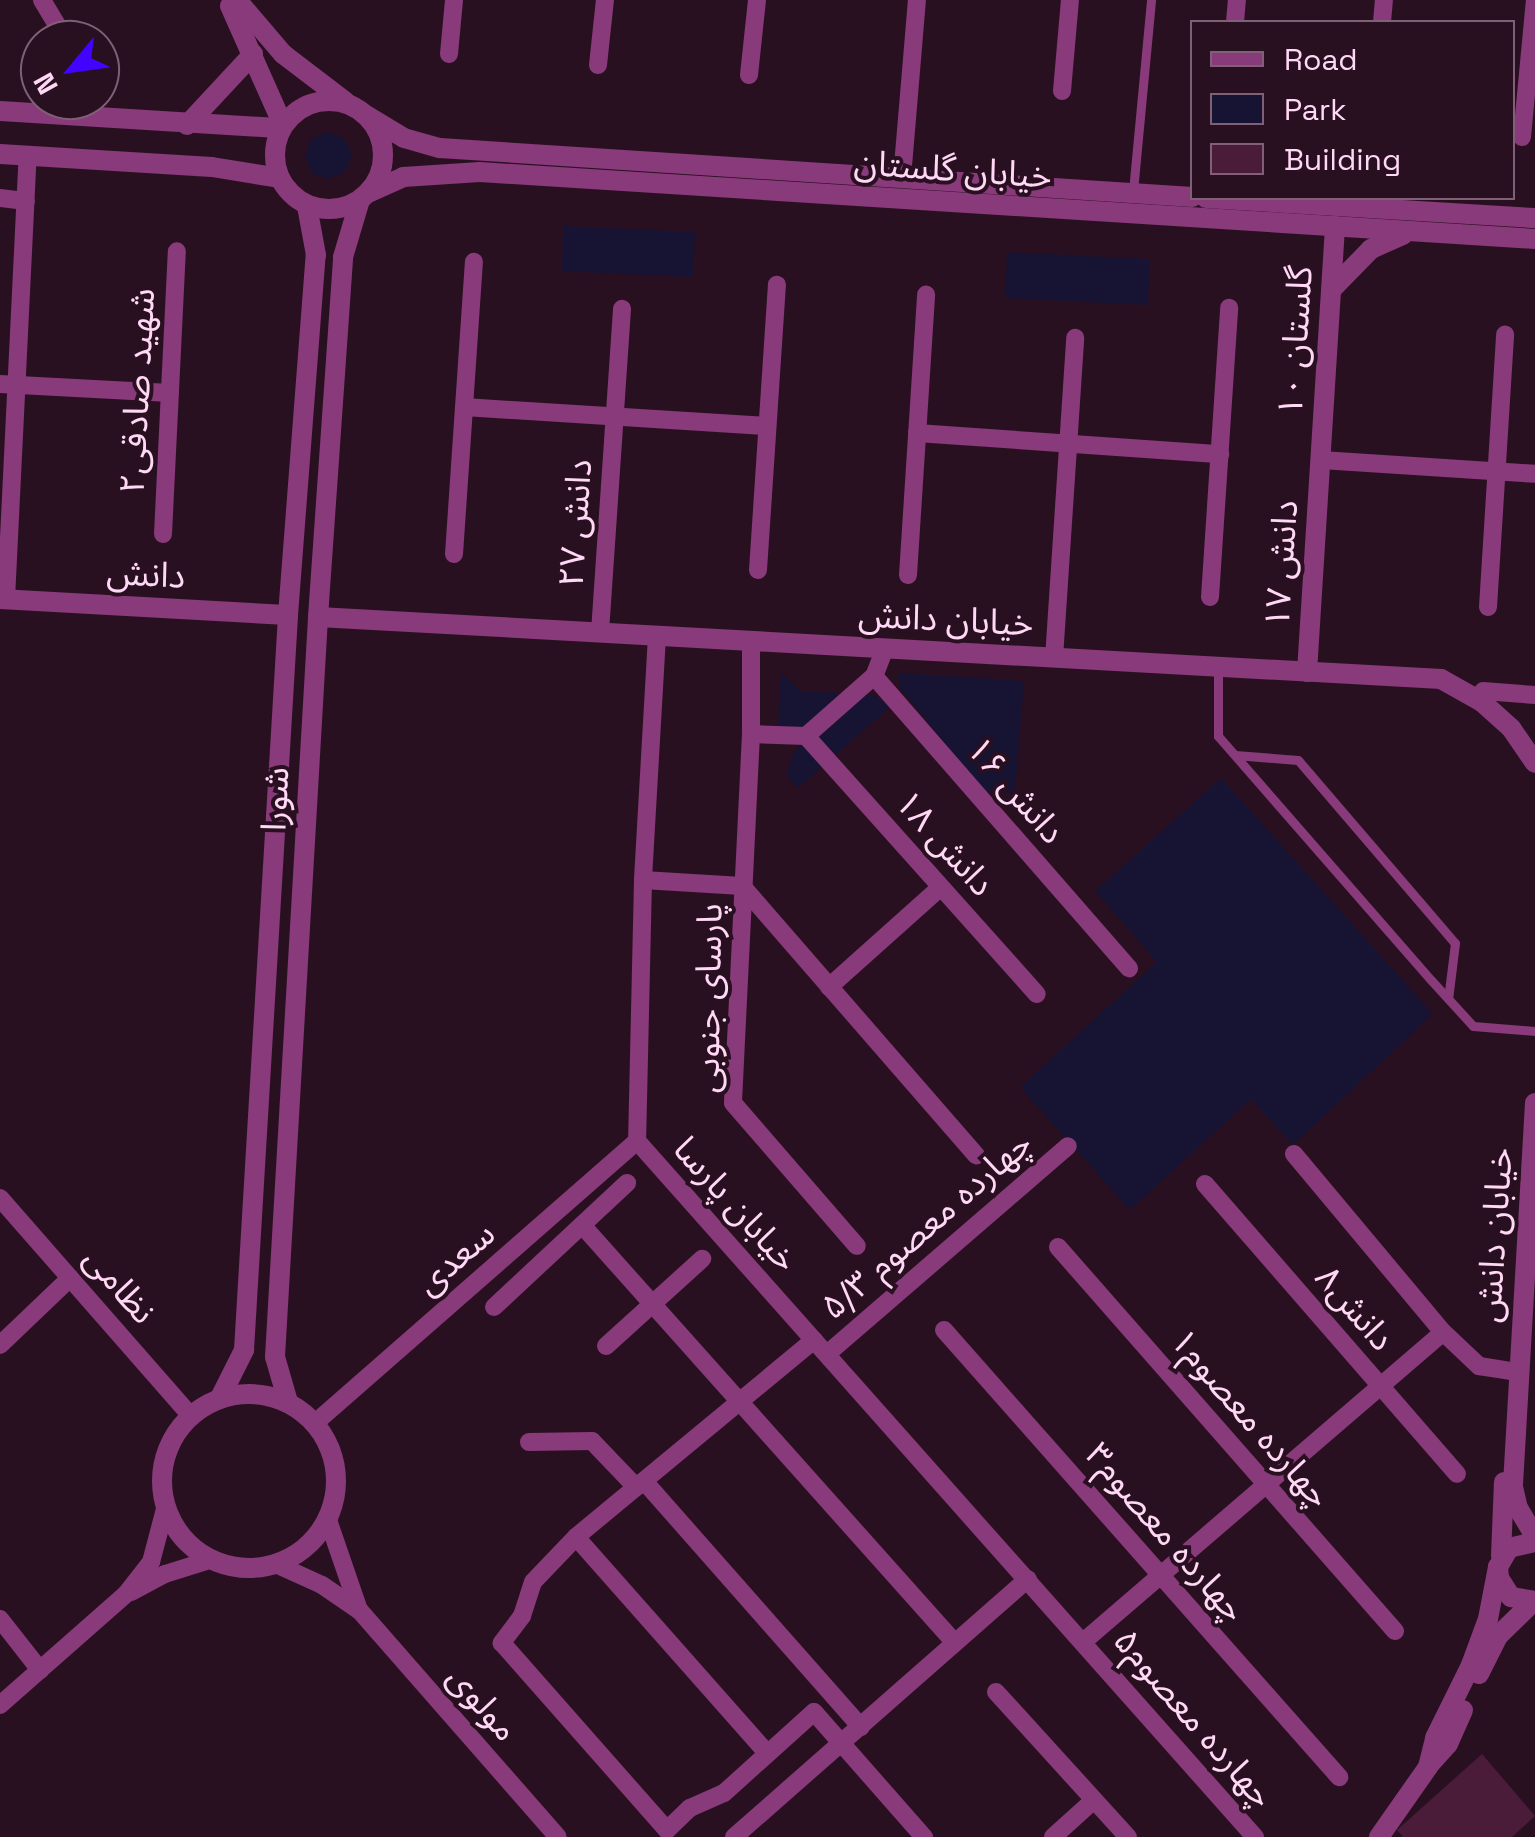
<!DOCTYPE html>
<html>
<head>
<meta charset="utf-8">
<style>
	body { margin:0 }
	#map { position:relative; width:1535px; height:1837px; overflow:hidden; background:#291021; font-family:"Space Grotesk","Noto Sans Arabic",sans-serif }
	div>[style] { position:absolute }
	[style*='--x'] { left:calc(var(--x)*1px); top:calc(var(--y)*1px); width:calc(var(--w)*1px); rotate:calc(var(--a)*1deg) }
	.green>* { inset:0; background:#171333 }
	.building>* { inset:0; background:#4b1c3a }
	.service>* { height:9px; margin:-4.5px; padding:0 4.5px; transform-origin:4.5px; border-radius:4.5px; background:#893a7a }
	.minor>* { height:18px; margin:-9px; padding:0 9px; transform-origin:9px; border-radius:9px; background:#893a7a }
	.tertiary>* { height:20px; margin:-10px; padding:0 10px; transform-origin:10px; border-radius:10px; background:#893a7a }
	.tertiary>.ring { margin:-10px; padding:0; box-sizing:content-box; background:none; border:20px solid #893a7a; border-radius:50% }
	span { translate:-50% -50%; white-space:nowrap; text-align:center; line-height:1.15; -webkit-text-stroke:8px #291021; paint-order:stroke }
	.street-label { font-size:35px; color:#ffd8f5 }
	.legend { position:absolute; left:1190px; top:20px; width:325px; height:180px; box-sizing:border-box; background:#291021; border:2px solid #7f6076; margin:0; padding:12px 18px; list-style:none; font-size:30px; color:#ffd8f5 }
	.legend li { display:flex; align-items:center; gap:20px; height:50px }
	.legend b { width:50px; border:2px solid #7f6076 }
	.north { position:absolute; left:20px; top:20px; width:100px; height:100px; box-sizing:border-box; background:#291021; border:2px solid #7f6076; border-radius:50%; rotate:241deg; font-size:28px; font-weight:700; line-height:40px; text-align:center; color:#ffd8f5 }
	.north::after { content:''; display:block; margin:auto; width:35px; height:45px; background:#4304ff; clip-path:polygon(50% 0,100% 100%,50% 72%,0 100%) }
</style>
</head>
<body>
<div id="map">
	<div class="green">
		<i style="clip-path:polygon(327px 132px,344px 138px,352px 154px,346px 171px,329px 179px,312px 173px,305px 156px,311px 139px)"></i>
		<i style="clip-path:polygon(563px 226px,695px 232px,693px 277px,562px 271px)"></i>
		<i style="clip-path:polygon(1007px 252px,1150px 259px,1148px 305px,1005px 298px)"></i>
		<i style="clip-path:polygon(781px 673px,801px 691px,841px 693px,804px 728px,778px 728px)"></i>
		<i style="clip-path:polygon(898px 673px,1024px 681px,1015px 793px,984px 792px,900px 688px)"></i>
		<i style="clip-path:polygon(858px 695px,876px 695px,889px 708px,798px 788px,786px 775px,795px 750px)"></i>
		<i style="clip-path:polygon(1221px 778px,1433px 1014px,1293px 1145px,1251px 1099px,1130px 1210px,1020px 1087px,1157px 962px,1095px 891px)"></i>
	</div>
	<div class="building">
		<i style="clip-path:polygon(1482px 1754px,1535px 1816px,1512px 1837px,1403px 1837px,1397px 1830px)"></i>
	</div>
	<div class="service">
		<i style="--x:1133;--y:191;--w:192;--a:-84.6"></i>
		<i style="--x:1218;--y:669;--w:67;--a:90"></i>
		<i style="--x:1218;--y:736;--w:324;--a:48.9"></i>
		<i style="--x:1431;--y:980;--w:62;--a:47.6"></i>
		<i style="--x:1473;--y:1026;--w:62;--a:4.6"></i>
		<i style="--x:1235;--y:755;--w:63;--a:4.5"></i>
		<i style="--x:1298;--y:760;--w:241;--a:49.4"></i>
		<i style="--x:1455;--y:943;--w:56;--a:97.1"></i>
	</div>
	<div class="minor">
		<i style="--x:42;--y:0;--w:47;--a:59"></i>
		<i style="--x:1235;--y:22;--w:22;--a:-85"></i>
		<i style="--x:1382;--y:22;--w:22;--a:-85"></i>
		<i style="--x:449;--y:54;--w:54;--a:-84.7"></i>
		<i style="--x:598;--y:65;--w:65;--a:-83.9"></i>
		<i style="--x:749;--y:75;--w:75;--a:-83.9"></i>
		<i style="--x:1062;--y:91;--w:91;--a:-85"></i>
		<i style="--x:1522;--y:137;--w:138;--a:-84.6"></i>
		<i style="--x:902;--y:178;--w:179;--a:-85.2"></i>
		<i style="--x:0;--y:198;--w:26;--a:7"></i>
		<i style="--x:0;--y:384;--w:170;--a:3"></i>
		<i style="--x:464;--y:407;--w:303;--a:3.6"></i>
		<i style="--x:917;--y:433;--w:304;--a:4"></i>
		<i style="--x:1321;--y:460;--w:214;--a:3.7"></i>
		<i style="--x:163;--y:534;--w:283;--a:-87.2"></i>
		<i style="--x:454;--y:554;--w:293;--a:-86.1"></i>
		<i style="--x:758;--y:570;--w:286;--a:-86.2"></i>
		<i style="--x:908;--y:575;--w:281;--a:-86.3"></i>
		<i style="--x:1210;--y:597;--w:290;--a:-86.2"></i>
		<i style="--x:6;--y:599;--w:444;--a:-87.2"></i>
		<i style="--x:1488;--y:607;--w:273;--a:-86.4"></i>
		<i style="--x:600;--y:632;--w:324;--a:-86.1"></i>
		<i style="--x:657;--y:636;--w:244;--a:93.3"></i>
		<i style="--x:643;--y:880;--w:261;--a:91.3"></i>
		<i style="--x:637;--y:1141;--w:931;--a:48.4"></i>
		<i style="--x:751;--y:641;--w:93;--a:90"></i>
		<i style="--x:751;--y:734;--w:369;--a:92.8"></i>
		<i style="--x:733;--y:1103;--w:189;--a:49.1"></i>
		<i style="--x:885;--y:648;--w:30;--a:111"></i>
		<i style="--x:874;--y:676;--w:388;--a:48.9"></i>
		<i style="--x:1054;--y:658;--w:321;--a:-86.2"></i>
		<i style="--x:1483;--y:691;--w:52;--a:4.4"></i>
		<i style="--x:751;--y:734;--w:55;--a:2.1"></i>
		<i style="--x:806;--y:736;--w:91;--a:-41.4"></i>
		<i style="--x:806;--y:736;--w:346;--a:48.2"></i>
		<i style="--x:643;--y:880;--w:99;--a:3.5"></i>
		<i style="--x:742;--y:886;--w:357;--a:49"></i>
		<i style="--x:829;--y:987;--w:150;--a:-41.8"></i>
		<i style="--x:1294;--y:1154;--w:232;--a:50.1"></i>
		<i style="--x:1443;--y:1332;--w:50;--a:43.4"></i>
		<i style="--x:1479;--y:1366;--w:38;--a:9"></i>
		<i style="--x:1205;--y:1184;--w:384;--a:49"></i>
		<i style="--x:0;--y:1198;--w:288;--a:48.8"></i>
		<i style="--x:582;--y:1225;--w:560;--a:48.26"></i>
		<i style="--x:1058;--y:1247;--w:511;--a:48.73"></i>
		<i style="--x:494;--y:1307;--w:182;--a:-43"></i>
		<i style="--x:944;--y:1330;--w:597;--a:48.53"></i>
		<i style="--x:814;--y:1340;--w:309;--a:140.4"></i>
		<i style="--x:576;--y:1537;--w:62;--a:133.7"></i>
		<i style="--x:533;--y:1582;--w:36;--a:108"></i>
		<i style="--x:522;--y:1616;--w:34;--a:127"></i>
		<i style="--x:502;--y:1643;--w:249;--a:48.6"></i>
		<i style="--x:667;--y:1830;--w:32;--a:-44"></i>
		<i style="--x:690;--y:1808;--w:37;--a:-24"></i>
		<i style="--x:724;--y:1793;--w:121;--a:-42"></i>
		<i style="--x:814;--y:1712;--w:167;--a:48.7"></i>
		<i style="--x:0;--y:1345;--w:97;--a:-43.7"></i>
		<i style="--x:606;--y:1346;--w:130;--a:-42.2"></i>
		<i style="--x:827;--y:1354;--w:318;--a:-40.8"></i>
		<i style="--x:315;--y:1423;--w:428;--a:-41.2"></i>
		<i style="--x:529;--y:1442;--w:63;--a:-0.9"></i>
		<i style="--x:592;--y:1441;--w:64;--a:46.3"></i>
		<i style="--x:644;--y:1481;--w:328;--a:48.6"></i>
		<i style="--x:328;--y:1520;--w:95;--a:71"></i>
		<i style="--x:576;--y:1537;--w:288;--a:48.5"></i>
		<i style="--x:278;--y:1565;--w:48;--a:24.4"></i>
		<i style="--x:322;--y:1585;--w:46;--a:34.4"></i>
		<i style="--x:360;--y:1611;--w:300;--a:48.8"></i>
		<i style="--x:131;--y:1592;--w:38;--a:-28"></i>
		<i style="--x:165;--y:1574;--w:47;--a:-17.3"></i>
		<i style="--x:0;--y:1619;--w:65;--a:51.9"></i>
		<i style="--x:1083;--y:1642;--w:475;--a:-40.7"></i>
		<i style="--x:996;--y:1692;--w:196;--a:47.7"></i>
		<i style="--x:0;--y:1705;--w:168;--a:-41.4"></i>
		<i style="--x:126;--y:1594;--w:41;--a:-52"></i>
		<i style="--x:151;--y:1562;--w:55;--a:-75.2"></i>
		<i style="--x:734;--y:1837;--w:391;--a:-41.3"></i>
		<i style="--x:1053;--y:1837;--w:55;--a:-42.1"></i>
	</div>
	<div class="tertiary">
		<i style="--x:237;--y:0;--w:71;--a:49.6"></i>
		<i style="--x:283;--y:54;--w:79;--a:37.3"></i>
		<i style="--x:230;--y:6;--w:130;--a:66"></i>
		<i class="ring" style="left:275px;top:101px;width:88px;height:88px"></i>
		<i style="--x:0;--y:111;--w:282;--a:3.5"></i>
		<i style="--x:366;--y:115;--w:44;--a:31.2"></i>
		<i style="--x:404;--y:138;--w:37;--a:16"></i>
		<i style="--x:440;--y:148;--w:754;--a:3.73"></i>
		<i style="--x:187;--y:125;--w:97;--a:-47.1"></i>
		<i style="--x:0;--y:154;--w:212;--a:3.5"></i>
		<i style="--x:212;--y:167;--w:68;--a:9.3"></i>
		<i style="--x:370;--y:192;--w:36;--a:-24"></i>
		<i style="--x:403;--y:177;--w:77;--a:-3.7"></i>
		<i style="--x:480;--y:172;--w:1057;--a:3.63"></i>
		<i style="--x:1206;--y:198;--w:330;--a:3.5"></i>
		<i style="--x:1331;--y:290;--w:57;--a:-45.7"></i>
		<i style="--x:1371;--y:249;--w:35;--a:-24"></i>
		<i style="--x:0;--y:599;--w:288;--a:3.2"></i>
		<i style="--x:318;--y:617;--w:1125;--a:3.16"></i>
		<i style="--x:1441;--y:679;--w:47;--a:29.3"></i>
		<i style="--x:1482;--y:702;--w:39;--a:42"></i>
		<i style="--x:1511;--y:728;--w:42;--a:55.6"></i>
		<i style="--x:1307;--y:672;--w:447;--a:-86.4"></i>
		<i style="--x:1535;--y:1103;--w:385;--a:93.3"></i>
		<i style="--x:1513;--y:1487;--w:22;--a:77"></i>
		<i style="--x:1518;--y:1508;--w:33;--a:59"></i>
		<i class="ring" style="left:162px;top:1394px;width:154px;height:154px"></i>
		<i style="--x:220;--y:1398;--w:54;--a:-63.4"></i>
		<i style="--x:244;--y:1350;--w:736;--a:-86.57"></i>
		<i style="--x:288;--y:615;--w:361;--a:-85.6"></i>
		<i style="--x:316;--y:255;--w:50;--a:-100.4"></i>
		<i style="--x:288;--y:1402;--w:47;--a:-106.1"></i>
		<i style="--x:275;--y:1357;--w:741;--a:-86.67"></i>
		<i style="--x:318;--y:617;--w:361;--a:-86"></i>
		<i style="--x:343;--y:257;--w:59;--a:-73.4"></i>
		<i style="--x:1535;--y:1542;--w:27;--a:167"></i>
		<i style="--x:1509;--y:1548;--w:22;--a:120"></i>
		<i style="--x:1498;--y:1567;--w:11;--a:85"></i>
		<i style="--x:1499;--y:1578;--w:22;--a:58"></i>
		<i style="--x:1511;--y:1597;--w:24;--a:9"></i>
		<i style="--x:1501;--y:1556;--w:74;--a:-87.7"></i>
		<i style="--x:1479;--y:1674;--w:42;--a:-63.4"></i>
		<i style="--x:1498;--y:1636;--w:49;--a:-44.2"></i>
		<i style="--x:1429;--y:1765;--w:28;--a:-48"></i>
		<i style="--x:1448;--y:1744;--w:37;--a:-66"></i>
		<i style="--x:1379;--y:1837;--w:85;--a:-55"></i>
		<i style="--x:1428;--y:1767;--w:30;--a:-76"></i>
		<i style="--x:1435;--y:1738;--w:81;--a:-63.7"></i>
		<i style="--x:1471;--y:1665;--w:49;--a:-69.7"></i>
		<i style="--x:1488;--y:1619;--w:53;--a:-79.1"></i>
	</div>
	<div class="street-label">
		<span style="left:953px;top:169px;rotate:4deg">خیابان گلستان</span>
		<span style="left:1295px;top:341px;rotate:-86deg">گلستان ۱۰</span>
		<span style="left:137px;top:391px;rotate:-87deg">شهید صادقی۲</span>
		<span style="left:575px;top:523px;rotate:-86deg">دانش ۲۷</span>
		<span style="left:1281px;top:564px;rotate:-86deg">دانش ۱۷</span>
		<span style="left:146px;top:574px;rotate:3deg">دانش</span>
		<span style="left:946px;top:619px;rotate:3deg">خیابان دانش</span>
		<span style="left:1016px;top:790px;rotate:49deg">دانش ۱۶</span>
		<span style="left:275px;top:799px;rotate:-87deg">شورا</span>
		<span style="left:945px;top:843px;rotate:48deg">دانش ۱۸</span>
		<span style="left:708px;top:998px;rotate:-89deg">پارسای جنوبی</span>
		<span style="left:736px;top:1204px;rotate:48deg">خیابان پارسا</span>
		<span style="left:926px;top:1225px;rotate:-41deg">چهارده معصوم ۵/۳</span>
		<span style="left:1494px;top:1235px;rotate:-86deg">خیابان دانش</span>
		<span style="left:455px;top:1258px;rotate:-41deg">سعدی</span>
		<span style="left:120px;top:1285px;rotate:49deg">نظامی</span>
		<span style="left:1355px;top:1308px;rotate:49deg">دانش۸</span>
		<span style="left:1251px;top:1418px;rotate:49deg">چهارده معصوم۱</span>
		<span style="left:1166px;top:1532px;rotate:49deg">چهارده معصوم۳</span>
		<span style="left:483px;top:1703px;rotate:49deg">مولوی</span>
		<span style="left:1194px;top:1718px;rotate:49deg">چهارده معصوم۵</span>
	</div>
	<ul class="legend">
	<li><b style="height:12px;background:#893a7a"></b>Road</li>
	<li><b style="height:28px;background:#171333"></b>Park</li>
	<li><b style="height:28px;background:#4b1c3a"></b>Building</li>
	</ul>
	<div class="north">N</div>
</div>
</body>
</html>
